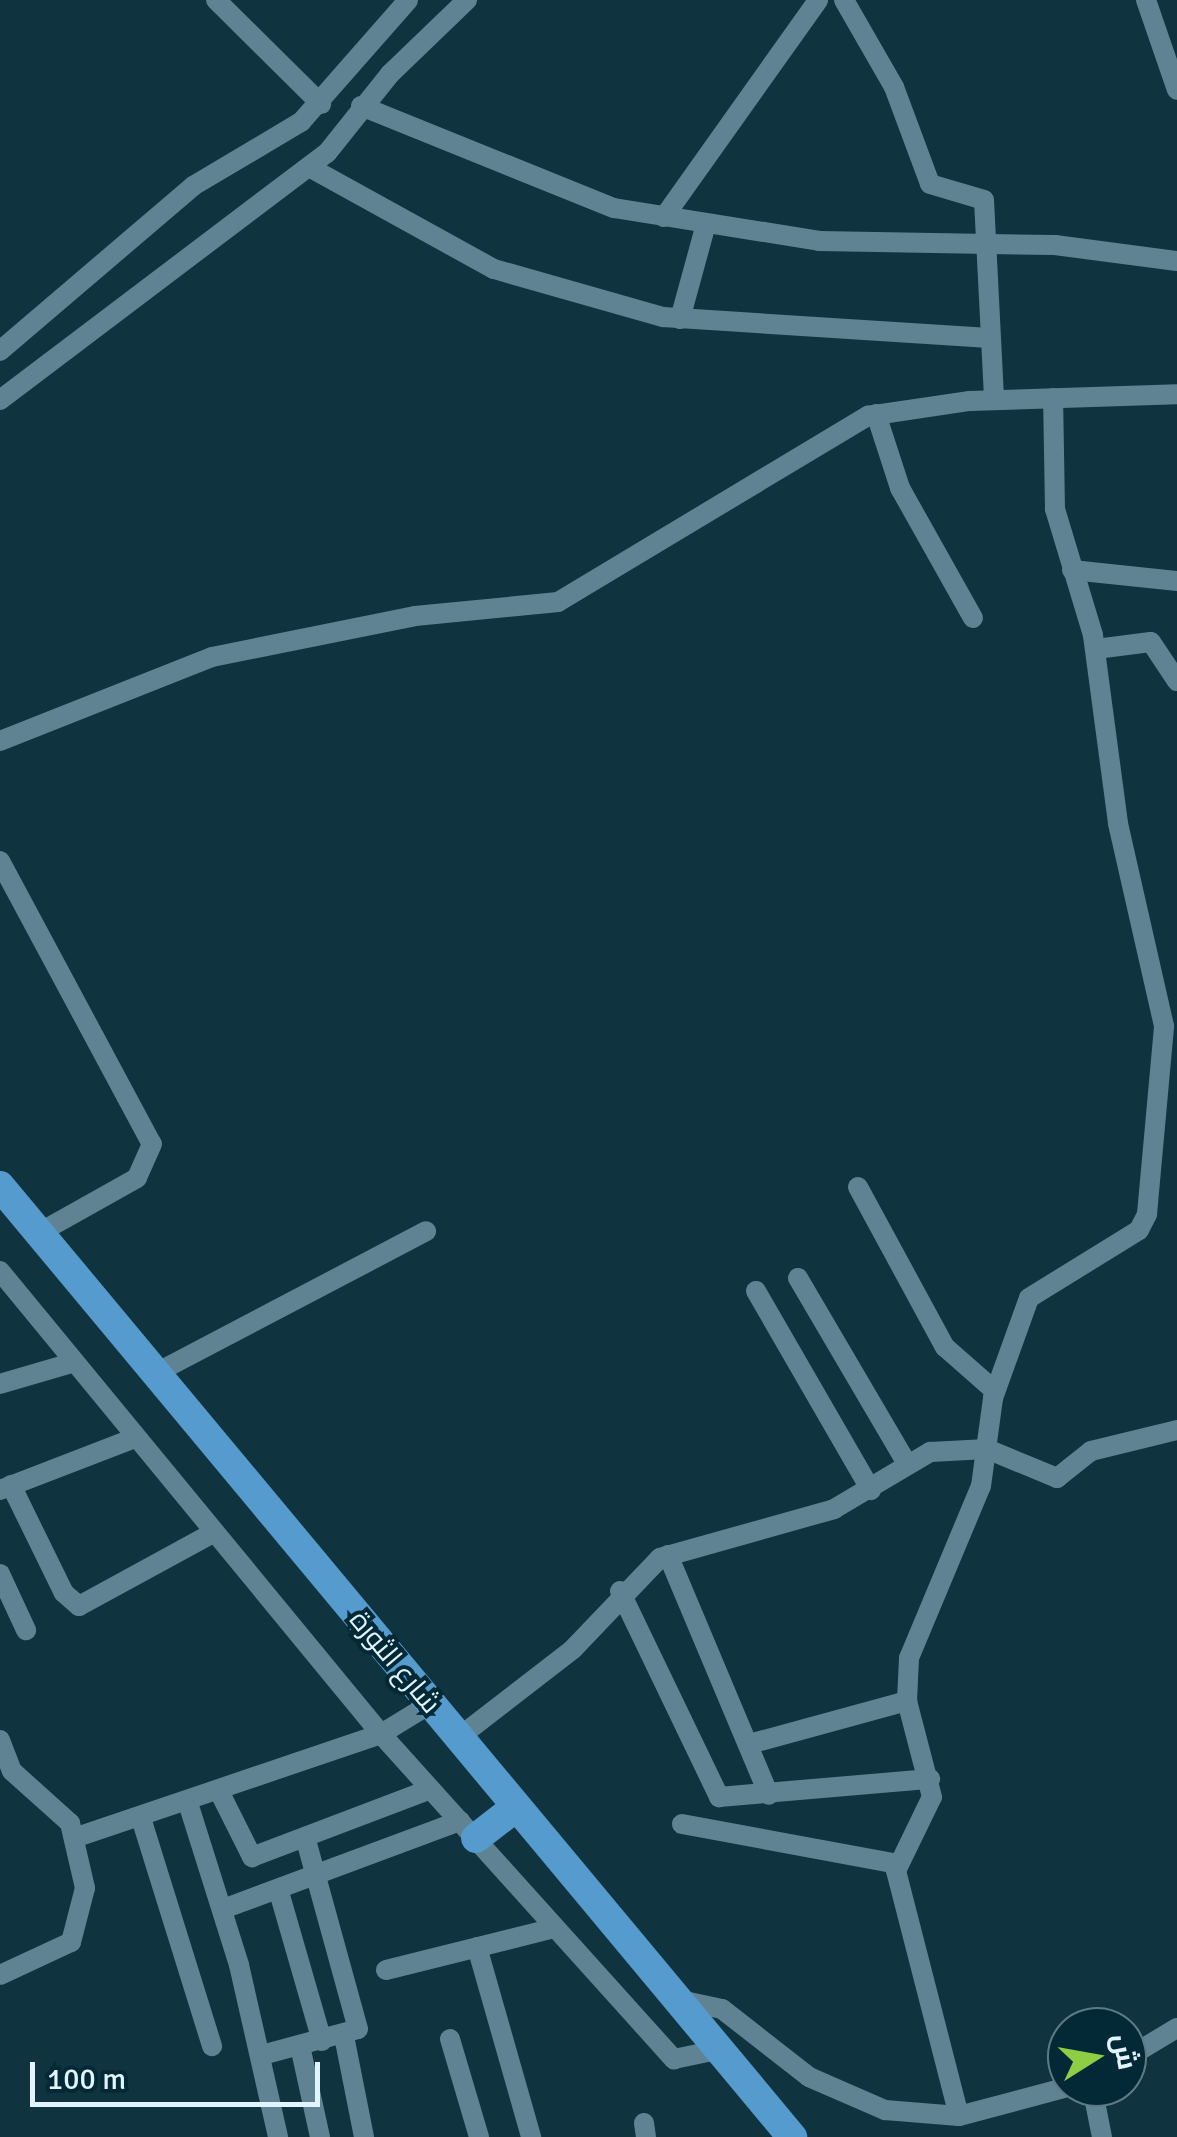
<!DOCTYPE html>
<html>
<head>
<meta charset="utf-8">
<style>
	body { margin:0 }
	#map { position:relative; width:1177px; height:2137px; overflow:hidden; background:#103340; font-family:Signika,Cairo,sans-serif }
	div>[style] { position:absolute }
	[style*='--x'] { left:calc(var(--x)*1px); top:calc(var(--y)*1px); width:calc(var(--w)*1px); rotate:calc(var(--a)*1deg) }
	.street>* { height:20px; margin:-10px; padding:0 10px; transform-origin:10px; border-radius:10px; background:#5f8392 }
	.primary>* { height:30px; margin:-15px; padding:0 15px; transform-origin:15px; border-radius:15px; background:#559bcd }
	span { translate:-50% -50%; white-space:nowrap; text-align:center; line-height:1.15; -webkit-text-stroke:8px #042936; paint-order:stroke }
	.street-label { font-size:28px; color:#e2f5fe }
	.north { position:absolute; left:1047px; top:2007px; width:100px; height:100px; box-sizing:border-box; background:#042936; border:2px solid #5d7b86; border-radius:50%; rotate:79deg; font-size:28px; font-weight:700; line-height:40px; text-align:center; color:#e2f5fe }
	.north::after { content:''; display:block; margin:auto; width:35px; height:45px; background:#8dce44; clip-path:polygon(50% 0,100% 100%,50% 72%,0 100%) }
	.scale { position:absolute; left:30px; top:2062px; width:290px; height:45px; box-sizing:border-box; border:5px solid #e2f5fe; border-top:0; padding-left:12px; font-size:30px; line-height:35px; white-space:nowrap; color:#e2f5fe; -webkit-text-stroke:8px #042936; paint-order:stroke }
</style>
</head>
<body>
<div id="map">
	<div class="street">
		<i style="--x:216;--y:0;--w:148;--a:44.7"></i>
		<i style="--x:844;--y:0;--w:100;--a:60.1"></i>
		<i style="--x:894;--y:87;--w:103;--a:69.6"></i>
		<i style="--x:930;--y:184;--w:56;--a:16.5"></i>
		<i style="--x:984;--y:200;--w:200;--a:87.1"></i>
		<i style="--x:1146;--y:0;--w:95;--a:71"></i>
		<i style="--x:361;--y:106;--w:273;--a:22"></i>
		<i style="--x:614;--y:208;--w:208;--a:9.1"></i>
		<i style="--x:819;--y:241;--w:236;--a:1"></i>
		<i style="--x:1055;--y:245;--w:123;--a:7.5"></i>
		<i style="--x:309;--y:167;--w:211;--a:28.9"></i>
		<i style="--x:494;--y:269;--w:176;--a:15.9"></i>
		<i style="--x:663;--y:317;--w:327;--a:3.7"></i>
		<i style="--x:664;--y:217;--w:266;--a:-54.6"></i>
		<i style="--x:680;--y:319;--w:98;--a:-74.7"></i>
		<i style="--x:0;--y:351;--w:254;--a:-40.5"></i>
		<i style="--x:193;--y:186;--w:126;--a:-30.7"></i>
		<i style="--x:301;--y:122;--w:162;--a:-48.7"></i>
		<i style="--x:0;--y:400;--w:410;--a:-37.1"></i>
		<i style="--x:327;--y:153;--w:101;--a:-51.4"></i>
		<i style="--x:390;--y:74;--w:107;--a:-43.9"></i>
		<i style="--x:876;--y:414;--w:78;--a:72"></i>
		<i style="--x:900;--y:488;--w:149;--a:60.7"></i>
		<i style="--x:1072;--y:570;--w:106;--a:6"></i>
		<i style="--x:1096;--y:649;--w:55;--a:-7.3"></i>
		<i style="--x:1151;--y:642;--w:47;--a:56.3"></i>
		<i style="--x:0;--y:741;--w:228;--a:-21.6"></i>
		<i style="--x:212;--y:657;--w:207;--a:-11.4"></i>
		<i style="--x:415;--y:616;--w:144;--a:-5.6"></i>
		<i style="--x:558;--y:602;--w:362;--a:-31"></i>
		<i style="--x:868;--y:416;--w:103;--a:-8.4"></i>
		<i style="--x:970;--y:401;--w:207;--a:-1.9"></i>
		<i style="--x:0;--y:861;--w:321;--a:61.8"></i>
		<i style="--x:152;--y:1144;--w:37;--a:114"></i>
		<i style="--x:137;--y:1178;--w:112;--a:150.7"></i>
		<i style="--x:858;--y:1187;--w:182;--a:61.5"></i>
		<i style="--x:945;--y:1347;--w:67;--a:41.3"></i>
		<i style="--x:0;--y:1271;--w:600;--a:50.55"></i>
		<i style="--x:381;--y:1734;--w:57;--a:-31.5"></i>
		<i style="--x:798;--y:1278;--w:216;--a:59.6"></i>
		<i style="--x:756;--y:1291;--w:230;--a:60"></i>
		<i style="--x:156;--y:1373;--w:305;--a:-27.7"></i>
		<i style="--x:0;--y:1384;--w:75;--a:-16.3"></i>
		<i style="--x:11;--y:1485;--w:120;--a:63.9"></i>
		<i style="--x:64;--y:1593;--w:20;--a:41"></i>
		<i style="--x:79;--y:1606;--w:148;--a:-28.6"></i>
		<i style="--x:0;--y:1490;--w:142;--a:-21.1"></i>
		<i style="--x:668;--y:1555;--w:260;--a:67.2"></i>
		<i style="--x:0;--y:1574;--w:62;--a:65.1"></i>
		<i style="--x:620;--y:1591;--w:229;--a:64.3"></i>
		<i style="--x:719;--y:1797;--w:212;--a:-4.9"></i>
		<i style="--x:458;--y:1738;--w:145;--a:-37.7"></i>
		<i style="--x:573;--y:1649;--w:126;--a:-46.3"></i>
		<i style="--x:660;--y:1558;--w:181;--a:-15.7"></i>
		<i style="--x:834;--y:1509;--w:112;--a:-30.7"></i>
		<i style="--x:930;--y:1452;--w:57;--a:-3"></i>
		<i style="--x:987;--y:1449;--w:76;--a:22.5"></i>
		<i style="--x:1057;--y:1478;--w:43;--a:-38.5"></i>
		<i style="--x:1091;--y:1451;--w:89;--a:-13.7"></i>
		<i style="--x:0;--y:1740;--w:33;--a:69"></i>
		<i style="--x:12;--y:1771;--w:78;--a:41.9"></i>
		<i style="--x:70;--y:1823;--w:67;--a:77"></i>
		<i style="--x:85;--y:1888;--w:56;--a:104.5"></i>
		<i style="--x:71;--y:1942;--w:78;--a:155.1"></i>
		<i style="--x:753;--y:1743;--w:160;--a:-15.3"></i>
		<i style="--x:220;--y:1793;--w:72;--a:63.4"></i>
		<i style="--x:252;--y:1857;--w:191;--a:-20.8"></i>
		<i style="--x:188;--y:1803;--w:170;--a:72.5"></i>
		<i style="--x:239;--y:1965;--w:176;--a:77.2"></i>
		<i style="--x:141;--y:1818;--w:239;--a:72.7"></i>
		<i style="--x:682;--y:1824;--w:219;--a:10.5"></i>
		<i style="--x:77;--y:1837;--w:321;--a:-18.7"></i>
		<i style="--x:381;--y:1734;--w:438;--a:48"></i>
		<i style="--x:674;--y:2059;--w:44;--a:-11.8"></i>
		<i style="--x:279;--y:1892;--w:155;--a:73.9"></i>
		<i style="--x:223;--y:1909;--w:253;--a:-20.4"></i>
		<i style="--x:477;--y:1947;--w:198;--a:74.1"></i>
		<i style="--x:386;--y:1970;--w:174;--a:-14"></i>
		<i style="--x:675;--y:1999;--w:48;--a:12"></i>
		<i style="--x:722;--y:2009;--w:110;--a:38"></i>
		<i style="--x:809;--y:2077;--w:83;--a:23.5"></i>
		<i style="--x:885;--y:2110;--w:74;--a:4.6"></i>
		<i style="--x:959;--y:2116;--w:113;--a:-14.9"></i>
		<i style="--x:344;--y:2036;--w:103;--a:78.8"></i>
		<i style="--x:450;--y:2039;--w:102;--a:73.5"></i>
		<i style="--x:300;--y:2046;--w:93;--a:77.6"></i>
		<i style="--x:262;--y:2055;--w:99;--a:-15.2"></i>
		<i style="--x:358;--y:2029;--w:199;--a:-105.4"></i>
		<i style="--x:1127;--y:2058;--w:58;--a:-31"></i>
		<i style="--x:1092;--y:2087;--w:51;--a:78.7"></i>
		<i style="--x:959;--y:2116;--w:253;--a:-104.4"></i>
		<i style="--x:896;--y:1871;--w:82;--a:-64.1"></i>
		<i style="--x:932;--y:1797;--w:99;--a:-104.6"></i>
		<i style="--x:907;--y:1701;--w:43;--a:-87.3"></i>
		<i style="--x:909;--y:1658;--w:186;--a:-67.3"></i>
		<i style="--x:981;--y:1486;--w:89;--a:-82.2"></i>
		<i style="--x:993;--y:1398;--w:106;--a:-70.2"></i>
		<i style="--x:1029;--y:1298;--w:129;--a:-31.7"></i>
		<i style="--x:1139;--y:1230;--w:18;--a:-63"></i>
		<i style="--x:1147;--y:1214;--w:189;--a:-84.8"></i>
		<i style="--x:1164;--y:1026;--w:208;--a:-102.8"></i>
		<i style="--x:1118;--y:823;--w:190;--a:-97.6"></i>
		<i style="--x:1093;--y:635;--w:132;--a:-106.8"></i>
		<i style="--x:1055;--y:509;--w:111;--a:-91"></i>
		<i style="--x:644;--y:2123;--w:14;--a:82"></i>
	</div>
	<div class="primary">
		<i style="--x:0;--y:1186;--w:1238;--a:50.21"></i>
		<i style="--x:476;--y:1838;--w:51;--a:-37.8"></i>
	</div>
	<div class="street-label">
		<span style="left:395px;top:1662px;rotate:50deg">شارع الثورة</span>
	</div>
	<div class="north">ش</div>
	<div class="scale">100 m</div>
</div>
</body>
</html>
